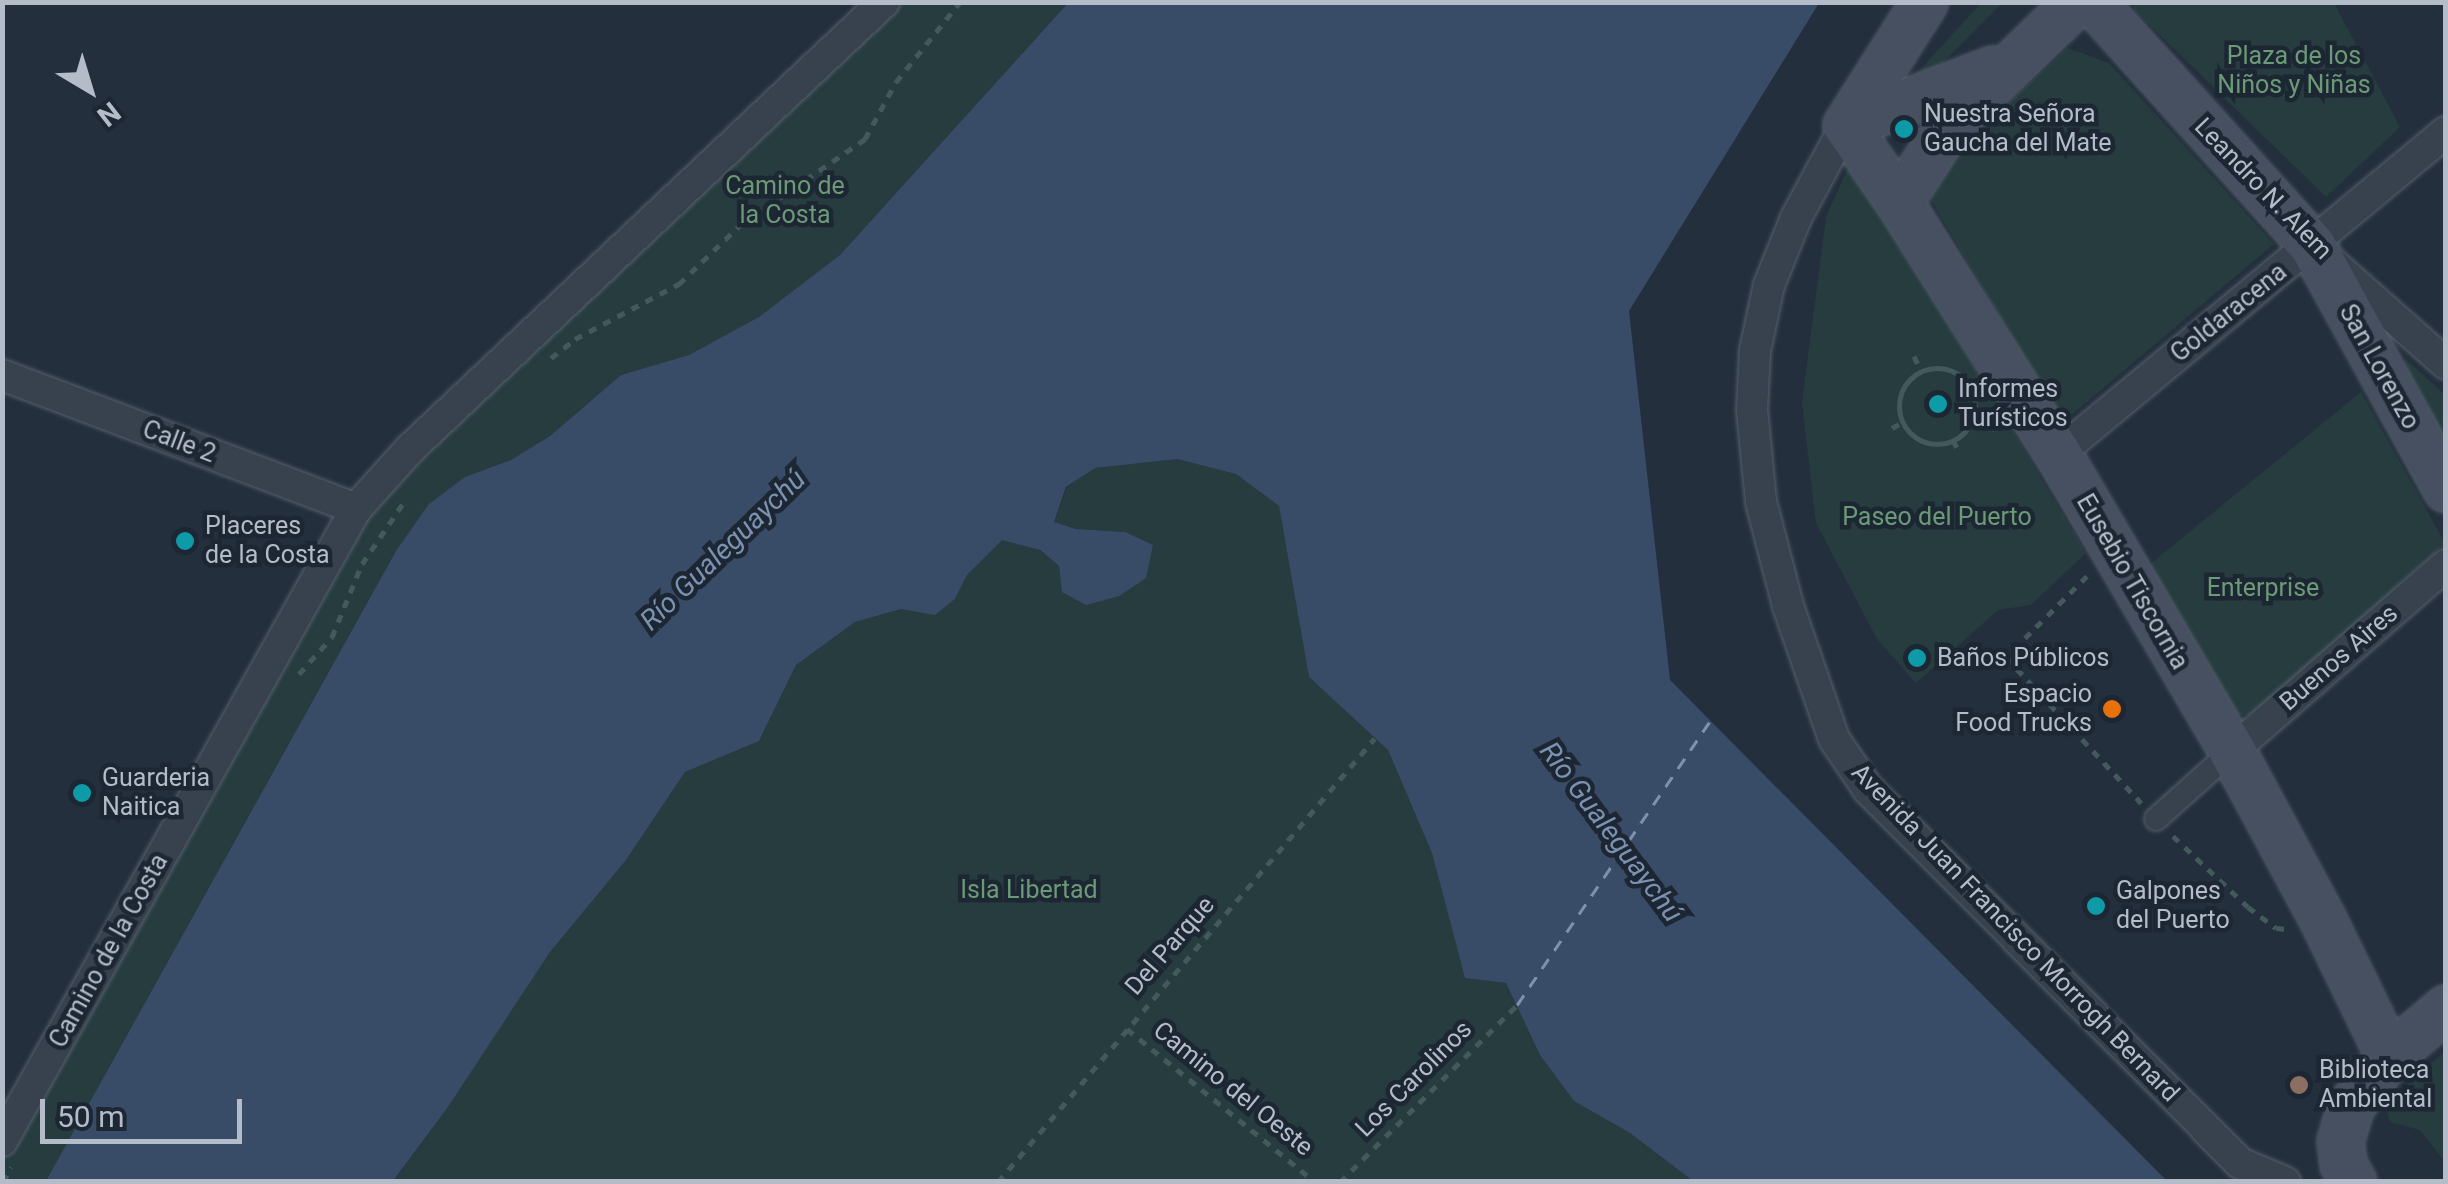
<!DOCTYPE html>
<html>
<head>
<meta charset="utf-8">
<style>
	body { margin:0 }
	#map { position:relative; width:2448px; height:1184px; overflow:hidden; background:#242f3e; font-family:Roboto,sans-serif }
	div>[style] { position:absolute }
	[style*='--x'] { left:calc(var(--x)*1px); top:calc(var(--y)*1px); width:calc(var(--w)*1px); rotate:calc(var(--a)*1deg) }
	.green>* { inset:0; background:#263c3f }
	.water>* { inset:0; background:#394c67 }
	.ferry>* { height:2.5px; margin-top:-1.25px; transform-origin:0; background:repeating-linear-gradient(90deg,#7c92b1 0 12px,transparent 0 22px) }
	.path>* { height:5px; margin-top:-2.5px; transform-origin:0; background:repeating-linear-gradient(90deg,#44595c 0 8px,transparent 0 16px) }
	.path>.ring { margin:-2.5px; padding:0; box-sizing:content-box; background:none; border:5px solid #44595c; border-radius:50% }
	.roads { filter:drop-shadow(0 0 2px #565f6c) drop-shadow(0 0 2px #565f6c) }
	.pedestrian>* { height:22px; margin:-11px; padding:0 11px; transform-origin:11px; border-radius:11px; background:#38414e }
	.minor>* { height:30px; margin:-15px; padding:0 15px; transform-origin:15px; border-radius:15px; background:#38414e }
	.secondary>* { height:45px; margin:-22.5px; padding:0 22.5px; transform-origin:22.5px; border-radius:22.5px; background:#465061 }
	.dots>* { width:28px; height:28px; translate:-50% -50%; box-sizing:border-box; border:5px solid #1d2633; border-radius:50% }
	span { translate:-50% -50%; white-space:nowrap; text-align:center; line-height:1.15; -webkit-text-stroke:9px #1d2633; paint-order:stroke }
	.park-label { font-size:25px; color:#6b9a76 }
	.poi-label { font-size:25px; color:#b4bcc9 }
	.left { translate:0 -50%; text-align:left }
	.right { translate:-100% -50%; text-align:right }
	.street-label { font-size:25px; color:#b4bcc9 }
	.water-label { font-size:28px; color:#7c92b1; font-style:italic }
	.frame { position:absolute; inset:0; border:5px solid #b4bcc9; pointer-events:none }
	.north { position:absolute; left:40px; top:40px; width:100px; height:100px; -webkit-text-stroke:8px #1d2633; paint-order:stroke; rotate:142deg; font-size:28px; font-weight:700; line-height:40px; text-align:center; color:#b4bcc9 }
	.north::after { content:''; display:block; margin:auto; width:35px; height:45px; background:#b4bcc9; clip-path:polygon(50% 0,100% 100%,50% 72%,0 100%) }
	.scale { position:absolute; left:40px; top:1099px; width:202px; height:45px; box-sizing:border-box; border:5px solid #b4bcc9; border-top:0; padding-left:12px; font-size:30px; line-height:35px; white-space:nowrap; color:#b4bcc9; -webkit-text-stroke:8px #1d2633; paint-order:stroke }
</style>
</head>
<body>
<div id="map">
	<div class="green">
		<i style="clip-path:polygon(884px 3px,1068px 3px,840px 255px,760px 317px,689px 355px,621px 375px,550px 436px,511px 460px,465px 477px,396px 551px,46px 1181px,3px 1182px,3px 1141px,356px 509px)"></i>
		<i style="clip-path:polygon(1981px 3px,2002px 3px,1926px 80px,1898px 94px)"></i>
		<i style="clip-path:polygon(2133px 3px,2334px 3px,2400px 127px,2326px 197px,2134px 10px)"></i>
		<i style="clip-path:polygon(2067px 48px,2109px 63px,2274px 244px,2062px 423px,1930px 198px,1953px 155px)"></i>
		<i style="clip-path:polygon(1851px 161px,2086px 553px,2031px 605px,1998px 610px,1916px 683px,1877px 639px,1816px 523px,1802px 403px,1826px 217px)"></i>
		<i style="clip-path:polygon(2406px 359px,2445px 395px,2445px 446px,2401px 367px)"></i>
		<i style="clip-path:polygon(2361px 392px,2445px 543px,2256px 714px,2225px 716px,2144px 569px)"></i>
		<i style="clip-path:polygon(1177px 459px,1236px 474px,1279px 506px,1309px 677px,1388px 750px,1432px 853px,1465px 978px,1506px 983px,1540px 1055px,1574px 1101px,1630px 1133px,1693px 1181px,393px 1182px,448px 1107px,550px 952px,626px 860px,685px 772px,759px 741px,796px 665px,855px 622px,901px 609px,935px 614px,955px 599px,967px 575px,1002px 539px,1039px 550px,1059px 566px,1125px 532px,1076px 529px,1054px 522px,1067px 487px,1094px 468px)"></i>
		<i style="clip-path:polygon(2445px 1051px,2445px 1162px,2420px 1130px,2390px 1122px,2387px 1112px,2395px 1096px)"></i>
	</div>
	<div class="water">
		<i style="clip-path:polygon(1068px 3px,1819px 3px,1629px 311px,1670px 680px,2167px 1181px,1693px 1181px,1630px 1133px,1574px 1101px,1540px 1055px,1506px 983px,1465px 978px,1432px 853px,1388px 750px,1309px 677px,1279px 506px,1236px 474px,1177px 459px,1095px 468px,1066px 487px,1054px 522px,1076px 529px,1125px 532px,1153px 545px,1146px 578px,1119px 596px,1086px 605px,1062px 592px,1059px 566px,1040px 550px,1002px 540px,967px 575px,955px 599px,935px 615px,901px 609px,855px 622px,796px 665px,759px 741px,685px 772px,626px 860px,550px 952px,448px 1107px,393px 1181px,46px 1181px,396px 551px,429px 504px,465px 477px,511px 460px,550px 436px,621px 375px,689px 355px,759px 317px,840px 255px)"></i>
	</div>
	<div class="ferry">
		<i style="--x:1517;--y:1005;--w:343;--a:-55.8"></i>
	</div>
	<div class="path">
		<i style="--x:1914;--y:356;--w:17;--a:65"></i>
		<i style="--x:551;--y:358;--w:31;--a:-38"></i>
		<i style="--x:575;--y:339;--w:118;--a:-27.9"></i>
		<i style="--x:679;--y:284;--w:85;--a:-44"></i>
		<i style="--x:740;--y:225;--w:152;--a:-34.5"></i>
		<i style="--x:865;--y:139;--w:65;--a:-61.5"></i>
		<i style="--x:896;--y:82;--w:102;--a:-51.3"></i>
		<i class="ring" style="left:1899px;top:368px;width:71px;height:71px"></i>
		<i style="--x:1973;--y:419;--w:31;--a:25"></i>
		<i style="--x:1892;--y:428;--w:13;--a:-29"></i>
		<i style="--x:1953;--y:440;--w:13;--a:63"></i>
		<i style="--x:2087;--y:576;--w:115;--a:135"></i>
		<i style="--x:2006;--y:657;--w:199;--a:47.2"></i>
		<i style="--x:299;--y:674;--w:50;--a:-48.3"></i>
		<i style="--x:332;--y:637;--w:79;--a:-67.7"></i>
		<i style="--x:362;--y:564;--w:75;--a:-55.9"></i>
		<i style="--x:2173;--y:836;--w:103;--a:43.4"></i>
		<i style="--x:2248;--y:907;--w:35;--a:37"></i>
		<i style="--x:2276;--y:928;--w:11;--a:5"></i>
		<i style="--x:1127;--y:1029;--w:242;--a:39.1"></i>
		<i style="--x:3;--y:1182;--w:17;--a:-62"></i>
		<i style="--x:998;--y:1182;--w:582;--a:-49.67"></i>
		<i style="--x:1340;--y:1182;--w:250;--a:-45"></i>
	</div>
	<div class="roads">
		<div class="pedestrian">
			<i style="--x:2156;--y:819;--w:102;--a:-41.8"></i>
		</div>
		<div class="minor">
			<i style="--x:1846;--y:125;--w:106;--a:118.3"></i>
			<i style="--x:1796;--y:218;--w:72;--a:111.9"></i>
			<i style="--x:1769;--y:285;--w:67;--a:102"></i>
			<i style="--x:1755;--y:351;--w:59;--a:92.9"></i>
			<i style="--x:1752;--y:410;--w:92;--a:84.4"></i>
			<i style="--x:1761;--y:502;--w:107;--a:75.4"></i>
			<i style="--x:1788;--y:606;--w:141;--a:70.9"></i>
			<i style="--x:1834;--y:739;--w:60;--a:55.8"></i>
			<i style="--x:1868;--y:789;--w:528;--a:45.15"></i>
			<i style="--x:2240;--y:1163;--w:49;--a:22.9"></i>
			<i style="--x:2332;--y:263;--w:152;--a:41.5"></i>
			<i style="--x:2;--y:375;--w:379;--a:20.7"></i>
			<i style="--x:2058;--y:454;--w:504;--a:-39.69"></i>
			<i style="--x:2232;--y:751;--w:284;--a:-41"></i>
			<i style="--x:2;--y:1141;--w:724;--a:-60.75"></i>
			<i style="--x:356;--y:509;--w:81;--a:-48"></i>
			<i style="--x:410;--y:449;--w:652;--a:-43.32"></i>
		</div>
		<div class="secondary">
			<i style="--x:2093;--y:2;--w:327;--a:48"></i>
			<i style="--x:2312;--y:245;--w:278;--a:61.2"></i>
			<i style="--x:1846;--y:125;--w:93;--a:55.5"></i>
			<i style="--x:1899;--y:202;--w:298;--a:57.8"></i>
			<i style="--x:2058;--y:454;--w:344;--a:59.6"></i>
			<i style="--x:2232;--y:751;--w:190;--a:61.7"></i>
			<i style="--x:2322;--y:918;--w:153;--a:64.1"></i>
			<i style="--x:1846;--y:125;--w:157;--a:-20.9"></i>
			<i style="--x:1846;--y:125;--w:146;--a:-57.6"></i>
			<i style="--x:1899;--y:202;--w:90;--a:-57.2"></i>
			<i style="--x:1948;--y:126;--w:178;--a:-44.1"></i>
			<i style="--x:2353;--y:1182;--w:21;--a:-119"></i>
			<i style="--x:2343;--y:1164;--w:23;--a:-97"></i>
			<i style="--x:2340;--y:1141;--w:38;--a:-73"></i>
			<i style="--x:2351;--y:1105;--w:62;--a:-52.2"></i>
			<i style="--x:2389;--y:1056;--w:75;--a:-40.1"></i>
		</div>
	</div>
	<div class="dots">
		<i style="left:1904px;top:129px;background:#0f9aa8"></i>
		<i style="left:1938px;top:404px;background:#0f9aa8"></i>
		<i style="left:185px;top:541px;background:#0f9aa8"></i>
		<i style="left:1917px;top:658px;background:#0f9aa8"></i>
		<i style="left:2112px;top:709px;background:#e8710a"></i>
		<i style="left:82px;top:793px;background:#0f9aa8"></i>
		<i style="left:2096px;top:906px;background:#0f9aa8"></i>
		<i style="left:2299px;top:1085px;background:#8d6e63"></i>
	</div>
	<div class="park-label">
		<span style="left:2294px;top:71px">Plaza de los<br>Niños y Niñas</span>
		<span style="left:785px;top:201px">Camino de<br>la Costa</span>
		<span style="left:1937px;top:517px">Paseo del Puerto</span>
		<span style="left:2263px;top:588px">Enterprise</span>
		<span style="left:1029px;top:890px">Isla Libertad</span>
	</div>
	<div class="poi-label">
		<span class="left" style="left:1924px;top:129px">Nuestra Señora<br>Gaucha del Mate</span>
		<span class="left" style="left:1958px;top:404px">Informes<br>Turísticos</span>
		<span class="left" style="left:205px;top:541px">Placeres<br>de la Costa</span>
		<span class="left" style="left:1937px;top:658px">Baños Públicos</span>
		<span class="right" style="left:2092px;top:709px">Espacio<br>Food Trucks</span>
		<span class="left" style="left:102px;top:793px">Guarderia<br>Naitica</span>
		<span class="left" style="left:2116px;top:906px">Galpones<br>del Puerto</span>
		<span class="left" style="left:2319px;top:1085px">Biblioteca<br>Ambiental</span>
	</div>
	<div class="street-label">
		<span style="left:2263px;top:189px;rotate:46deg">Leandro N. Alem</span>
		<span style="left:2229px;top:313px;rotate:-39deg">Goldaracena</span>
		<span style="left:2379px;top:367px;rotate:61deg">San Lorenzo</span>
		<span style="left:179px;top:442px;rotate:21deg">Calle 2</span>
		<span style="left:2132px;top:582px;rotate:60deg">Eusebio Tiscornia</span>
		<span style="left:2339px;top:658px;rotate:-41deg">Buenos Aires</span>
		<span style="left:2015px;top:933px;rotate:46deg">Avenida Juan Francisco Morrogh Bernard</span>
		<span style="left:1170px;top:946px;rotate:-49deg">Del Parque</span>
		<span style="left:109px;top:951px;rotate:-61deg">Camino de la Costa</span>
		<span style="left:1414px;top:1079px;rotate:-45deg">Los Carolinos</span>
		<span style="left:1233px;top:1089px;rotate:39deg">Camino del Oeste</span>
	</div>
	<div class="water-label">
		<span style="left:723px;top:550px;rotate:-44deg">Río Gualeguaychú</span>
		<span style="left:1611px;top:832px;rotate:53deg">Río Gualeguaychú</span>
	</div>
	<div class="frame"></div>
	<div class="north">N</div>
	<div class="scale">50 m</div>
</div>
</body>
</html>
